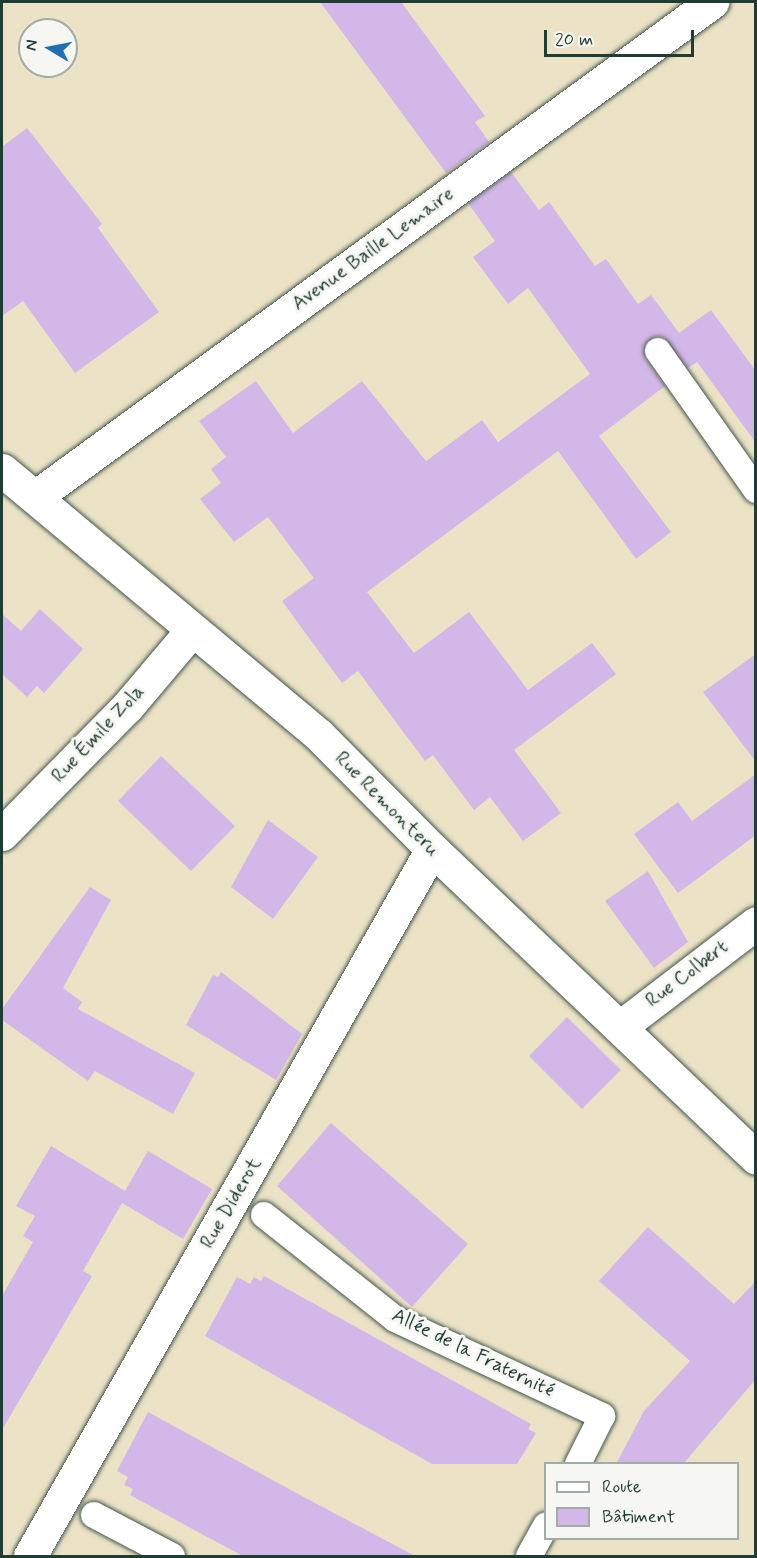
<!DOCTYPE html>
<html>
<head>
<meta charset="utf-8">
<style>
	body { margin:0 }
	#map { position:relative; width:757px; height:1558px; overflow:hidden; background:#ece3c6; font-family:Mynerve,sans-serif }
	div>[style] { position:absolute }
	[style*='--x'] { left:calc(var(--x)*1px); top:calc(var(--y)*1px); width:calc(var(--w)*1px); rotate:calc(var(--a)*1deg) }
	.building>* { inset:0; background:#d3b7e8 }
	.roads { filter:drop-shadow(0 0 2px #3e564a) drop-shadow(0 0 2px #3e564a) }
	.lane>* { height:26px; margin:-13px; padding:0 13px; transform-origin:13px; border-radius:13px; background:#fff }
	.street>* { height:33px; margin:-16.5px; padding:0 16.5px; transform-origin:16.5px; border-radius:16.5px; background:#fff }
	span { translate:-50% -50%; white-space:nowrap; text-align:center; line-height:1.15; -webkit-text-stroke:6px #f6f6f2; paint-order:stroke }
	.street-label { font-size:20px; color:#1f3d34 }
	.frame { position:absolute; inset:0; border:3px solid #1f3d34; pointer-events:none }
	.legend { position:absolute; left:544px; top:1462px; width:195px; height:78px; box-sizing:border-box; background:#f6f6f2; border:2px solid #a0aca6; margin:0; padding:8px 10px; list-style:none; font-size:18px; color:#1f3d34 }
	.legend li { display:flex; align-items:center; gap:12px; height:30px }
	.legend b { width:30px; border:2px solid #a0aca6 }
	.north { position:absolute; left:18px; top:18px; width:60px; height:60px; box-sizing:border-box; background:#f6f6f2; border:2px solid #a0aca6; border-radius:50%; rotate:280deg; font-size:16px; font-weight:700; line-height:24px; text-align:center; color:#1f3d34 }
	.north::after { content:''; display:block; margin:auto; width:21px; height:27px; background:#1f6fb2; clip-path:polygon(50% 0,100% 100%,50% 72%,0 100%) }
	.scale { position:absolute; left:544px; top:30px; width:150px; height:27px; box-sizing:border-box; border:3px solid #1f3d34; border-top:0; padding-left:8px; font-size:18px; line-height:21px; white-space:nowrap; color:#1f3d34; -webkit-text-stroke:4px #f6f6f2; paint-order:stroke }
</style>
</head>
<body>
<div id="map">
	<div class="building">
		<i style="clip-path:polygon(320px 2px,401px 2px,485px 116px,475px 122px,489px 142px,446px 173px)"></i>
		<i style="clip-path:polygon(27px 128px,102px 224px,98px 228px,159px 312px,75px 373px,23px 301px,2px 316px,2px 147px)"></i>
		<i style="clip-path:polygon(511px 172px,539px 210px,549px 202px,595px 266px,606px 259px,638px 304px,651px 295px,679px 333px,711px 310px,756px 371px,756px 443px,697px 362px,688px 368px,664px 337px,656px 336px,645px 344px,645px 359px,665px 386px,599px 436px,671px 532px,636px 559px,558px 451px,367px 592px,414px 653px,469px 612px,528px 690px,592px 643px,616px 674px,514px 750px,561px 813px,523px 841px,490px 797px,474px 810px,433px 755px,425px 761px,358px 671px,342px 683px,282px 601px,314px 578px,268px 517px,234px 542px,200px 499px,221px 483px,211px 469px,226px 457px,199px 421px,256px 381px,293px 433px,362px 381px,426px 461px,482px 420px,498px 442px,590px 374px,528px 288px,508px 304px,473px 257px,495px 241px,468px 203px)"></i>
		<i style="clip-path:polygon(40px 609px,83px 649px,44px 693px,37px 686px,27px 697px,2px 674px,2px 614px,21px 631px)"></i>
		<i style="clip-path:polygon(756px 654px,756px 762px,703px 692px)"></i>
		<i style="clip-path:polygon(161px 756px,235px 826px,191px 871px,118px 801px)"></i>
		<i style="clip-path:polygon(756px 774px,756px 835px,678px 893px,634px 834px,678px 802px,692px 821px)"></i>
		<i style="clip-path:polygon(268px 820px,318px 857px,273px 919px,231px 887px)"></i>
		<i style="clip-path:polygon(648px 871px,688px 942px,654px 968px,605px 901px)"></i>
		<i style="clip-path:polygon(90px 887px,111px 900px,63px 988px,82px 1002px,78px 1009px,195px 1073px,173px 1114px,95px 1071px,88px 1081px,2px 1020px,2px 1009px)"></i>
		<i style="clip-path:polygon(221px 972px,302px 1034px,276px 1080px,186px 1025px,213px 975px,218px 977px)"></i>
		<i style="clip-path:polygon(567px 1017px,621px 1070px,582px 1109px,529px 1056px)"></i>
		<i style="clip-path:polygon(331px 1123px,468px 1244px,412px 1307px,277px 1186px)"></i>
		<i style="clip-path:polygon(51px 1146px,125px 1191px,148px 1151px,212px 1189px,183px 1239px,122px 1203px,83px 1271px,92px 1276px,2px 1430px,2px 1296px,33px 1242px,23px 1236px,35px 1216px,16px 1206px)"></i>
		<i style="clip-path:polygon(648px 1227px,734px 1304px,756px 1281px,756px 1379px,683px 1464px,616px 1464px,644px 1411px,690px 1361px,599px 1281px)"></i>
		<i style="clip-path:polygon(264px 1276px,531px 1424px,528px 1429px,536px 1433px,517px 1464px,432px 1464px,205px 1336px,237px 1277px,250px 1284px,254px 1277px,261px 1281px)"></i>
		<i style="clip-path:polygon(148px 1412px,300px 1495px,417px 1557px,245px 1557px,209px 1538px,130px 1495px,133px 1489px,124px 1485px,128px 1477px,117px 1471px)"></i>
	</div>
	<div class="roads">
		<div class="lane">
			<i style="--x:658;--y:351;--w:170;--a:54.8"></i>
			<i style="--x:264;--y:1215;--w:167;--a:38.4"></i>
			<i style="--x:395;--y:1319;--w:229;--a:25.1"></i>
			<i style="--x:602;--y:1416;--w:54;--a:116.6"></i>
			<i style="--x:94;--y:1515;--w:88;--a:27.7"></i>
			<i style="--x:529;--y:1556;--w:35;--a:-61"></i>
		</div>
		<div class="street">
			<i style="--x:2;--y:470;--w:413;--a:39.9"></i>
			<i style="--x:319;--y:735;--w:161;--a:45.3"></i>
			<i style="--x:432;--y:849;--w:448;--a:43.6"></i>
			<i style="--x:35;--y:497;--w:839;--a:-36.17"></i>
			<i style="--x:2;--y:834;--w:178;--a:-45.5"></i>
			<i style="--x:127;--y:707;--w:101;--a:-49.8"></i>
			<i style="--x:620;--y:1027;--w:171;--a:-37.4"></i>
			<i style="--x:30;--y:1556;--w:813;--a:-60.38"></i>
		</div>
	</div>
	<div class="street-label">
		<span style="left:373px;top:249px;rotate:-36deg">Avenue Baille Lemaire</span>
		<span style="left:98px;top:734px;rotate:-47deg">Rue Émile Zola</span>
		<span style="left:387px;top:804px;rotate:45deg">Rue Remonteru</span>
		<span style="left:687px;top:974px;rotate:-37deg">Rue Colbert</span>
		<span style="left:231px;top:1203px;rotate:-60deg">Rue Diderot</span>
		<span style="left:473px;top:1353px;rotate:26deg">Allée de la Fraternité</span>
	</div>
	<div class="frame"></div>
	<ul class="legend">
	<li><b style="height:8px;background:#fff"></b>Route</li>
	<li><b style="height:16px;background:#d3b7e8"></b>Bâtiment</li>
	</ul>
	<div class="north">N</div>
	<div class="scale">20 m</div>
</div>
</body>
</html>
